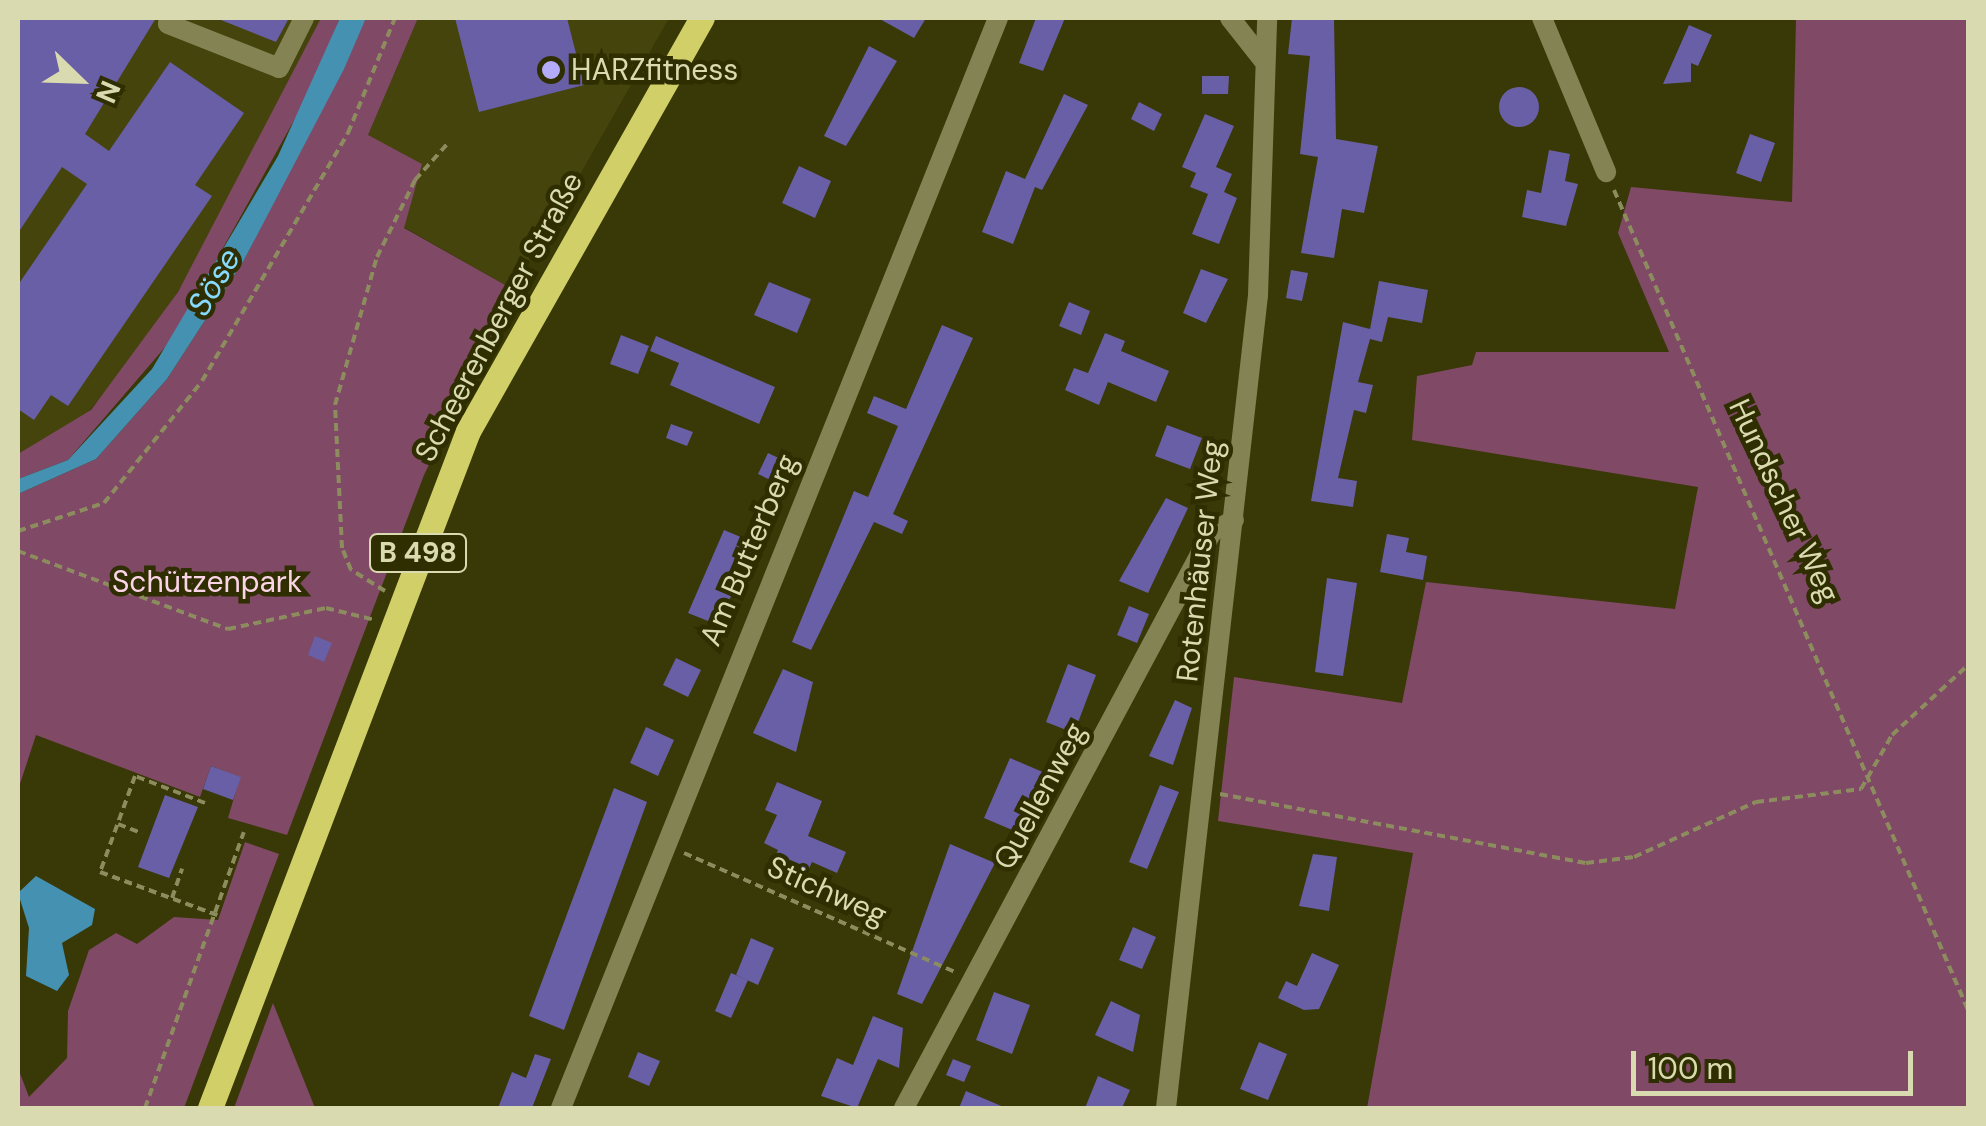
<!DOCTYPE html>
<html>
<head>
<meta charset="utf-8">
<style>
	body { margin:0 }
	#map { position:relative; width:1986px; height:1126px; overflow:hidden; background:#393807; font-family:"DM Sans",sans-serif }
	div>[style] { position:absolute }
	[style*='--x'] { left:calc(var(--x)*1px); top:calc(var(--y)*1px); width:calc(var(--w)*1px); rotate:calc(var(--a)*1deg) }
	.built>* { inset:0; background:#45440d }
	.green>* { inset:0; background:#804966 }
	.water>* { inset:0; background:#4491b1 }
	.building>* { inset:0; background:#685fa6 }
	.round { border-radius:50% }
	.path>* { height:4px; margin-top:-2px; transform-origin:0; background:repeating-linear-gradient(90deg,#8c8c5e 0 8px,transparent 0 13px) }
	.minor>* { height:20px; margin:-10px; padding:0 10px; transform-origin:10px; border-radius:10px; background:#848353 }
	.major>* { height:25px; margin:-12.5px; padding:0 12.5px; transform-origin:12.5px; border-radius:12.5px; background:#d1d068 }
	.dots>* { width:28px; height:28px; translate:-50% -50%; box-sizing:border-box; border:5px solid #2f2e00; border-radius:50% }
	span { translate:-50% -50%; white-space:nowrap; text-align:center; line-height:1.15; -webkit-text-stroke:9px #2f2e00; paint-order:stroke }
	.shield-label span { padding:2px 8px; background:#2f2e00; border:2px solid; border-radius:8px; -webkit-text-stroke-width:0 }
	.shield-label { font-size:28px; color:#d9dab0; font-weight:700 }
	.poi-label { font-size:30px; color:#d9dab0 }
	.left { translate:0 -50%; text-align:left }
	.street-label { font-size:30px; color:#d9dab0 }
	.park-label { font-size:30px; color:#fbd5e7 }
	.water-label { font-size:32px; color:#87dafe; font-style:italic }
	.frame { position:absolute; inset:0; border:20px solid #d9dab0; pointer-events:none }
	.north { position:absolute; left:30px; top:30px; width:100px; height:100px; -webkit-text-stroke:8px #2f2e00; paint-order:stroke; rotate:113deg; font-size:28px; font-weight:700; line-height:40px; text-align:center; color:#d9dab0 }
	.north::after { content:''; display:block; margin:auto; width:35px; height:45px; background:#d9dab0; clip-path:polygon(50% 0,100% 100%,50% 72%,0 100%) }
	.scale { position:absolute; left:1631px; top:1051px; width:282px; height:45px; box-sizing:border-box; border:5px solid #d9dab0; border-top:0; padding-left:12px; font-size:30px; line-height:35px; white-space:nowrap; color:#d9dab0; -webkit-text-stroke:8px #2f2e00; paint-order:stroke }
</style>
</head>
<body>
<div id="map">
	<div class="built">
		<i style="clip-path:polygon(18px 18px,321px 18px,212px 237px,141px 350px,75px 427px,18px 454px)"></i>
		<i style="clip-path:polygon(418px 18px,668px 20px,514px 290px,404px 227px,368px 135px)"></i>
	</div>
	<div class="green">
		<i style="clip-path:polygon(321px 18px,340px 18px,307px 97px,173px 338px,68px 460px,18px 479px,18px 454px,91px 410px,178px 292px)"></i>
		<i style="clip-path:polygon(366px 18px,418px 18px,368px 135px,422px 164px,404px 228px,514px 290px,424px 475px,287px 835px,228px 818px,240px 777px,211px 766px,200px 797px,36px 735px,18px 790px,18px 494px,96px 459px,167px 379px,244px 260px)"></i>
		<i style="clip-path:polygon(1796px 18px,1968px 18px,1968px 1108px,1367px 1108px,1413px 853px,1218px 821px,1234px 677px,1402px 703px,1426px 582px,1675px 609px,1698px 487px,1412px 440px,1417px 376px,1472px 365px,1476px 352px,1669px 352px,1618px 233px,1631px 187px,1792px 202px)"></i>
		<i style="clip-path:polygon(245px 842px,279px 854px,184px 1108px,18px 1108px,18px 1068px,29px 1097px,67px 1058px,68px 1011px,89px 950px,116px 933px,137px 944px,174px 917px,218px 920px)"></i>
		<i style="clip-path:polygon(273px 1003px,315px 1108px,234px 1108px)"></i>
	</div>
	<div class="water">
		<i style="clip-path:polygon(340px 18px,366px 18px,344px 69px,244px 260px,167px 379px,96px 459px,18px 494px,18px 479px,68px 460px,152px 369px,278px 156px)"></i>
		<i style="clip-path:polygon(36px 876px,95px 909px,92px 925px,62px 943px,69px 975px,57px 991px,26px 976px,29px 928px,18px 893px)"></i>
	</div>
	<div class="building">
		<i style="clip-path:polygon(18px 18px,156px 18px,85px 134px,109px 151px,170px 62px,244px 113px,195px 185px,212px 196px,68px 406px,51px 395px,34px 420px,18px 409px,18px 285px,87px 184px,62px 167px,18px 233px)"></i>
		<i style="clip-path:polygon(216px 18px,289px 18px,276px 42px)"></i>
		<i style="clip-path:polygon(455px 18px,567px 18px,584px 85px,479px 112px)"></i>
		<i style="clip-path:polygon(878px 18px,926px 18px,914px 38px)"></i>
		<i style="clip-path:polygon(1036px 18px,1065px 18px,1043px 71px,1019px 63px)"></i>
		<i style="clip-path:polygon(1292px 18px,1334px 18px,1336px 139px,1378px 146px,1364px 213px,1342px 209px,1334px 258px,1301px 253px,1318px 157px,1300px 154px,1310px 56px,1288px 54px)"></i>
		<i style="clip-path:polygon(1689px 25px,1712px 35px,1698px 66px,1691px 63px,1691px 82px,1663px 84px)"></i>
		<i style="clip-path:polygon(869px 46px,897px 61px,846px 146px,824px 136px)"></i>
		<i style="clip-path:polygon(1202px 76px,1229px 76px,1228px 94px,1202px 94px)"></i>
		<i class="round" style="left:1499px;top:87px;width:40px;height:40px"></i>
		<i style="clip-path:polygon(1064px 94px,1088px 105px,1042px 190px,1035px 187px,1013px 244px,982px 232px,1006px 171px,1025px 179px)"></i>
		<i style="clip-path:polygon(1139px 102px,1162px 114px,1154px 131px,1131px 119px)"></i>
		<i style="clip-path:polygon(1205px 114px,1234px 126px,1216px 167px,1232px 174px,1224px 192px,1237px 198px,1219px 244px,1192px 234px,1208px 194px,1190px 187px,1196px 173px,1182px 167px)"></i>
		<i style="clip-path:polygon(1750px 134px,1775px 143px,1761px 182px,1736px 173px)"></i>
		<i style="clip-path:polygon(1549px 150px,1570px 154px,1565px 181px,1578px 184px,1566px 226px,1522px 217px,1527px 190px,1541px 193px)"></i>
		<i style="clip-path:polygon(799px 166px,831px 181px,815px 218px,782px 203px)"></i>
		<i style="clip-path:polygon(1201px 269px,1228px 279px,1206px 323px,1183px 313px)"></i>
		<i style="clip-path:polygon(1291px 270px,1308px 273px,1302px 301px,1286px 298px)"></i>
		<i style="clip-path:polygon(1379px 281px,1428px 290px,1422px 323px,1388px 317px,1382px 342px,1370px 339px,1358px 382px,1373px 385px,1366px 413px,1354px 410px,1338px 478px,1357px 481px,1353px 507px,1311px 501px,1343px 322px,1370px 329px)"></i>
		<i style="clip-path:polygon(769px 282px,811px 299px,797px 333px,754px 315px)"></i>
		<i style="clip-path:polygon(1069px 302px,1090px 311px,1081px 335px,1059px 326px)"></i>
		<i style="clip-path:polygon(942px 325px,973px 338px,893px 514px,908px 521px,902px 534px,874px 522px,811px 650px,792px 642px,854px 491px,868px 497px,898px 426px,867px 413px,874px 396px,906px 409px)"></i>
		<i style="clip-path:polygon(1105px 333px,1125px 341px,1121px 351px,1169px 371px,1156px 402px,1108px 382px,1099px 405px,1065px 390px,1074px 368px,1088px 373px)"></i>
		<i style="clip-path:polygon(621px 335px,649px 346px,638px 374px,610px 364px)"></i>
		<i style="clip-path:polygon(656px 336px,775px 387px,759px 424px,670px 385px,679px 363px,650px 351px)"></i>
		<i style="clip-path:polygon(671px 424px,693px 432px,687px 446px,666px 438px)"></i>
		<i style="clip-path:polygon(1167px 425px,1202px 438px,1190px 469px,1155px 456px)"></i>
		<i style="clip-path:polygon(768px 453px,789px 463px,779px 484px,758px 474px)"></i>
		<i style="clip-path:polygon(1166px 498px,1188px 508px,1148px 593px,1119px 581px)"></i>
		<i style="clip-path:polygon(724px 530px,755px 543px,718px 625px,688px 613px)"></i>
		<i style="clip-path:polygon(1387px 534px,1409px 538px,1406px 552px,1427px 556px,1423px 580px,1380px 572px)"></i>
		<i style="clip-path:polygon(1327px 578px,1357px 583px,1343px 676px,1315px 672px)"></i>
		<i style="clip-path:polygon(1129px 606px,1149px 614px,1137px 643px,1117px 635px)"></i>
		<i style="clip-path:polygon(315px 636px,332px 643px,324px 662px,308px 655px)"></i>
		<i style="clip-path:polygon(676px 658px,701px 670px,688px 697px,663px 685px)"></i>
		<i style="clip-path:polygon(1068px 664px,1096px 675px,1074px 733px,1046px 722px)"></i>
		<i style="clip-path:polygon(783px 669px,813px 682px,796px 752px,753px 733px)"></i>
		<i style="clip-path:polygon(1175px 700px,1192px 708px,1173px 765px,1149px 756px)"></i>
		<i style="clip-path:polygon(646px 727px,674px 740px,658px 776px,630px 763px)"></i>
		<i style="clip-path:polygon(1010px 758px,1045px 773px,1019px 833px,984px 818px)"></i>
		<i style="clip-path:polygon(211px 766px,241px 777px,233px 800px,203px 789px)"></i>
		<i style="clip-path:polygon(777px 782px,822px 801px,808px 836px,846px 852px,837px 873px,812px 862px,802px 884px,769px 869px,778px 850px,764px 843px,777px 815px,765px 810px)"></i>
		<i style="clip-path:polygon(1160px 785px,1179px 792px,1147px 869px,1129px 862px)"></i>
		<i style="clip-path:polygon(614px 788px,647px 802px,564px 1030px,529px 1016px)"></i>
		<i style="clip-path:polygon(165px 795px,198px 807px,169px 878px,138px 867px)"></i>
		<i style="clip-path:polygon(950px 844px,995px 863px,922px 1004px,897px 994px)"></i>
		<i style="clip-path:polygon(1313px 854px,1337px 857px,1329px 911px,1299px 906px)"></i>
		<i style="clip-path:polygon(1133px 927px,1156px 937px,1142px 969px,1119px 960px)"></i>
		<i style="clip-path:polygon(751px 938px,774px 948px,758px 985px,736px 975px)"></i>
		<i style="clip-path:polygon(1312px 953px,1339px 965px,1319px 1009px,1304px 1010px,1278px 998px,1286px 981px,1297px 986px)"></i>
		<i style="clip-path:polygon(731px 973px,748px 980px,731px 1018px,715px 1011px)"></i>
		<i style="clip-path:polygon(994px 992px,1030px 1005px,1012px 1054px,976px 1040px)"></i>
		<i style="clip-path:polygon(1111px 1001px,1140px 1015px,1133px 1052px,1095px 1035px)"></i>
		<i style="clip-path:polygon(873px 1016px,903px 1028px,899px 1068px,878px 1059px,857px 1108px,821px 1096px,837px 1058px,853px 1065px)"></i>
		<i style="clip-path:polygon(1259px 1042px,1287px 1054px,1268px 1100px,1240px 1089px)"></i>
		<i style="clip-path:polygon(638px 1052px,660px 1061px,649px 1086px,628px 1077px)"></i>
		<i style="clip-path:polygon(535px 1054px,551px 1059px,532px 1108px,498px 1108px,512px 1072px,526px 1078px)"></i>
		<i style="clip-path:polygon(953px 1059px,971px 1066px,964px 1082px,946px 1075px)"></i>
		<i style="clip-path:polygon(1098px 1076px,1130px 1090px,1122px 1108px,1085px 1108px)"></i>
		<i style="clip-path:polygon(966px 1091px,1006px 1108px,959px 1108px)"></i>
	</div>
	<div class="path">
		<i style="--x:1614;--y:190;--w:893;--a:66.65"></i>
		<i style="--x:18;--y:531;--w:90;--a:-18"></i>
		<i style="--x:104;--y:503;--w:156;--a:-51.2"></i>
		<i style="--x:202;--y:381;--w:288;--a:-59.5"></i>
		<i style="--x:348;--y:133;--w:124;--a:-67.8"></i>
		<i style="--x:18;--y:551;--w:224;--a:20.4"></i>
		<i style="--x:228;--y:629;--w:100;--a:-12.1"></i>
		<i style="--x:326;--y:608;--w:50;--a:13.8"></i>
		<i style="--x:385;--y:591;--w:40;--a:-148"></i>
		<i style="--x:351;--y:570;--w:24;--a:-112"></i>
		<i style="--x:342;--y:548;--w:143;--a:-92.8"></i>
		<i style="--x:335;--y:405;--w:154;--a:-74.2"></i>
		<i style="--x:377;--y:257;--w:86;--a:-63.7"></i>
		<i style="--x:415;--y:180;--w:51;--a:-48.2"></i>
		<i style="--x:1220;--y:794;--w:372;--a:10.7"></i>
		<i style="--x:1586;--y:863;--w:48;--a:-7.1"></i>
		<i style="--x:1634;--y:857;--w:134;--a:-24.3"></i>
		<i style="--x:1756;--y:802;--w:106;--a:-7.1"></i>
		<i style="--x:1861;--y:789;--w:62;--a:-60.1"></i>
		<i style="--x:1892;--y:735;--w:103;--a:-42.6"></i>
		<i style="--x:205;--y:803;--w:75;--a:-158.9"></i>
		<i style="--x:135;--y:776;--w:102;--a:110"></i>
		<i style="--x:100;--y:872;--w:125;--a:20.2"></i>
		<i style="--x:118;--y:824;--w:26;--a:21"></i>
		<i style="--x:684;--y:853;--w:296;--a:23.7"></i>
		<i style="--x:172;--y:898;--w:31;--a:-71"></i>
		<i style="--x:145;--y:1108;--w:293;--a:-70.3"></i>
	</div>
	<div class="minor">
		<i style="--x:170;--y:18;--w:6;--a:108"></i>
		<i style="--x:168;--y:24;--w:119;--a:21.6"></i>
		<i style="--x:279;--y:68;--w:56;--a:-63.4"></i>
		<i style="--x:1230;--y:18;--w:53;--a:51.8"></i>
		<i style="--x:1542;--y:18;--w:167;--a:67.4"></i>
		<i style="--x:561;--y:1108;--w:1174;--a:-68.15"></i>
		<i style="--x:904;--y:1108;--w:653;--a:-61.87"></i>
		<i style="--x:1212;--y:532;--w:25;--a:-29"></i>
		<i style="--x:1166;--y:1108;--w:818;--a:-83.54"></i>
		<i style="--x:1258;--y:295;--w:277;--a:-88.1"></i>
	</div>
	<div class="major">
		<i style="--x:210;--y:1108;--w:724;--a:-69.14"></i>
		<i style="--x:468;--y:431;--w:475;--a:-60.5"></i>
	</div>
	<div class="dots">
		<i style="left:551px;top:70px;background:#b4acf9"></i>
	</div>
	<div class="shield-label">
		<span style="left:418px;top:553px">B 498</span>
	</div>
	<div class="poi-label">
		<span class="left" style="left:571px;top:70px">HARZfitness</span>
	</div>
	<div class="street-label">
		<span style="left:499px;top:317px;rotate:-62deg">Scheerenberger Straße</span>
		<span style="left:1784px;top:501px;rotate:65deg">Hundscher Weg</span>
		<span style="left:749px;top:550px;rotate:-67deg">Am Butterberg</span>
		<span style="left:1200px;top:561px;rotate:-84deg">Rotenhäuser Weg</span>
		<span style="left:1040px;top:796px;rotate:-62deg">Quellenweg</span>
		<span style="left:827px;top:891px;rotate:24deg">Stichweg</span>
	</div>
	<div class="park-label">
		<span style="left:207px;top:582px">Schützenpark</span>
	</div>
	<div class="water-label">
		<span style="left:214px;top:282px;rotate:-60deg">Söse</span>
	</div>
	<div class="frame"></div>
	<div class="north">N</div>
	<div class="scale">100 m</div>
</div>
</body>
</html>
